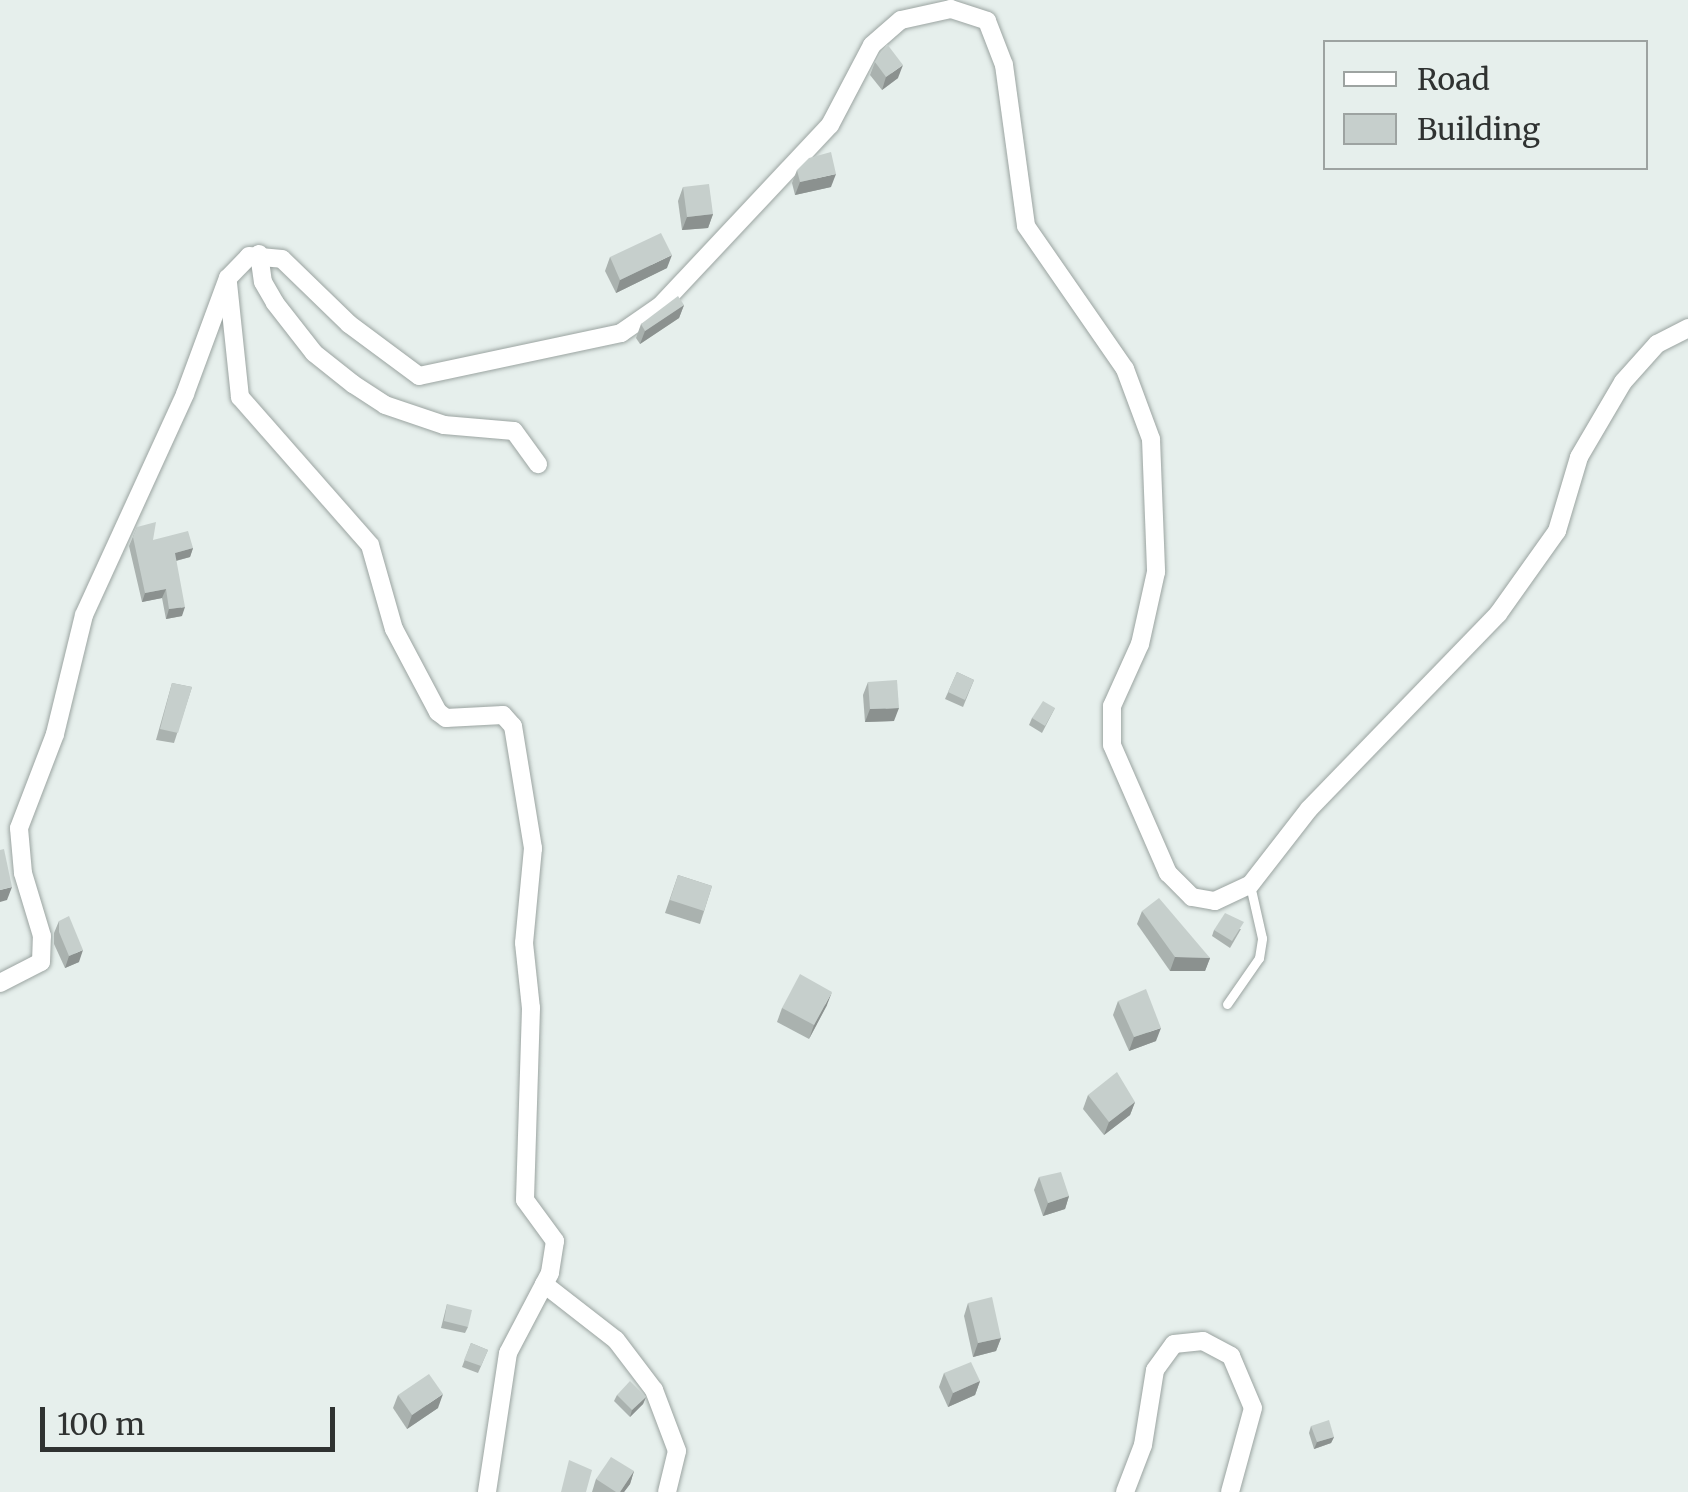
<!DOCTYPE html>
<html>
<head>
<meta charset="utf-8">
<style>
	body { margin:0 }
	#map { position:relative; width:1688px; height:1492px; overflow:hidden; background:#e6efec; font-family:Merriweather,serif }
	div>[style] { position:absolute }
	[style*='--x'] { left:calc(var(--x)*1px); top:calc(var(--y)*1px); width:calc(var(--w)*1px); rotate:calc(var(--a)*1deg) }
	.roads { filter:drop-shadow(0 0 2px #9ba4a1) drop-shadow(0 0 2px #9ba4a1) }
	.service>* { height:9px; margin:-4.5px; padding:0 4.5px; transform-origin:4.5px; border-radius:4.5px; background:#fff }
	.minor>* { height:18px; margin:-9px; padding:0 9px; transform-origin:9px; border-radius:9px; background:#fff }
	.wall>* { inset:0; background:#aab2af }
	.shaded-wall>* { inset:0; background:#8b918f }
	.building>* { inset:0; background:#c6cfcc }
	span { translate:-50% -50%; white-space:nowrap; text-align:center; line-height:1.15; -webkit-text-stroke:8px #e6efec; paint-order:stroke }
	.legend { position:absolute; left:1323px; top:40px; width:325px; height:130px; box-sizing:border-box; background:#e6efec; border:2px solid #9da3a1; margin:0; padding:12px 18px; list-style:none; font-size:30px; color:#2f3231 }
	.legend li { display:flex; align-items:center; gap:20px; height:50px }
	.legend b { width:50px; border:2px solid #9da3a1 }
	.scale { position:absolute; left:40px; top:1407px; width:295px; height:45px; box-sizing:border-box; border:5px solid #2f3231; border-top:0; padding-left:12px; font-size:30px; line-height:35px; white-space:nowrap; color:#2f3231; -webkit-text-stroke:8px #e6efec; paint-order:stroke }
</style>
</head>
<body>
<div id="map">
	<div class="roads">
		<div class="service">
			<i style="--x:1227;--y:1004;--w:56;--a:-55.2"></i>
			<i style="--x:1259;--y:958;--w:20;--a:-81"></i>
			<i style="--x:1262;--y:938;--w:54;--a:-102.8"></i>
		</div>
		<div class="minor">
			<i style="--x:259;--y:254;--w:28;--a:82"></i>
			<i style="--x:263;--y:282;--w:24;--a:60"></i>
			<i style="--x:275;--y:303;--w:63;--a:52"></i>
			<i style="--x:314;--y:353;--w:50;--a:38.5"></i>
			<i style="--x:353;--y:384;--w:38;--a:33"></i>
			<i style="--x:385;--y:405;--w:62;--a:18.7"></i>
			<i style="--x:444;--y:425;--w:70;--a:4.9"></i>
			<i style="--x:514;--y:431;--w:41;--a:54"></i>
			<i style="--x:228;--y:283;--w:115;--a:84"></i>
			<i style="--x:240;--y:397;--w:197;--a:48.7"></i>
			<i style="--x:370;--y:545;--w:87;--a:74.1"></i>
			<i style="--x:394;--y:629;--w:94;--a:62.1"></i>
			<i style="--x:438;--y:712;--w:10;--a:37"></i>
			<i style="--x:446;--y:718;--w:57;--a:-3"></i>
			<i style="--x:503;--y:715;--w:15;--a:48"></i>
			<i style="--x:513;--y:726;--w:124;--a:80.7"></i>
			<i style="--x:533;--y:848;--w:95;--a:95.4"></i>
			<i style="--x:524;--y:943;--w:65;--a:83.9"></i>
			<i style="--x:531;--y:1008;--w:192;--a:91.8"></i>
			<i style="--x:525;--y:1200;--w:51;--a:53.8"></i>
			<i style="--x:555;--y:1241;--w:32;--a:99"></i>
			<i style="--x:550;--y:1273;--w:90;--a:117.7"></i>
			<i style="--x:508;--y:1353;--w:141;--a:98.6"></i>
			<i style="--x:0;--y:983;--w:46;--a:-27.1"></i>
			<i style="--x:41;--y:962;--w:26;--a:-88"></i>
			<i style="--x:42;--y:936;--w:66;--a:-106.8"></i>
			<i style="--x:23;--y:873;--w:45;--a:-95.1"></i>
			<i style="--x:19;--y:828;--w:101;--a:-69"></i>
			<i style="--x:55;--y:734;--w:122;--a:-76.3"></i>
			<i style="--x:84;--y:615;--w:243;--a:-65.4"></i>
			<i style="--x:185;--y:394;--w:124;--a:-69.7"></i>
			<i style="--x:228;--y:278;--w:30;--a:-46"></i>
			<i style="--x:249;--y:256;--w:33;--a:5"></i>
			<i style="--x:282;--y:259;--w:93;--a:44.1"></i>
			<i style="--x:349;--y:324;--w:87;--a:36.6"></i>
			<i style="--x:419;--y:376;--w:207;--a:-12"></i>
			<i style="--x:621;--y:333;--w:47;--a:-34.7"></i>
			<i style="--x:660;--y:306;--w:248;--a:-46.8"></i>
			<i style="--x:830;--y:125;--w:90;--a:-62.3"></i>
			<i style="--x:872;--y:45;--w:38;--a:-41"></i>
			<i style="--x:901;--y:20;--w:51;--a:-12.4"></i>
			<i style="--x:951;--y:9;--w:38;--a:18"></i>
			<i style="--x:987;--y:21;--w:47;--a:68.9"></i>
			<i style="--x:1004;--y:65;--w:162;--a:82.2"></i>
			<i style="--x:1026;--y:226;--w:174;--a:55.3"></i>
			<i style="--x:1125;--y:369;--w:75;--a:69.6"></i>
			<i style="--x:1151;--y:439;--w:133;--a:87.8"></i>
			<i style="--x:1156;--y:572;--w:74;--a:102.5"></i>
			<i style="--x:1140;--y:644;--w:68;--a:114.3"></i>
			<i style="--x:1112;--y:706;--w:39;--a:90"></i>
			<i style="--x:1112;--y:745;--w:140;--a:66.4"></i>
			<i style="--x:1168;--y:873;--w:34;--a:45"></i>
			<i style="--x:1192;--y:897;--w:23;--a:10"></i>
			<i style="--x:1215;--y:901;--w:38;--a:-25"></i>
			<i style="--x:1250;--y:885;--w:96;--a:-52.2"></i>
			<i style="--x:1309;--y:809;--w:272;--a:-45.9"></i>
			<i style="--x:1498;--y:614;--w:102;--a:-54.6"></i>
			<i style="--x:1557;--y:531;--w:77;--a:-73.4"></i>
			<i style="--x:1579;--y:457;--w:87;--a:-59.6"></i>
			<i style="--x:1623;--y:382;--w:51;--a:-48.2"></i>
			<i style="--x:1657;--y:344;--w:35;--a:-27"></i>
			<i style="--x:544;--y:1284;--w:91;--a:37.9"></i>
			<i style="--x:616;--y:1340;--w:63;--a:52.8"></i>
			<i style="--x:654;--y:1390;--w:65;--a:69.3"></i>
			<i style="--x:677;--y:1451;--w:42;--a:103.7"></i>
			<i style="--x:1125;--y:1492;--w:50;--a:-69"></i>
			<i style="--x:1143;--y:1445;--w:76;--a:-80.9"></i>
			<i style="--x:1155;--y:1370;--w:32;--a:-54"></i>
			<i style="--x:1174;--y:1344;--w:29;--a:-6"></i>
			<i style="--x:1203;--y:1341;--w:32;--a:28"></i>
			<i style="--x:1231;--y:1356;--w:56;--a:67.1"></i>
			<i style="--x:1253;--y:1408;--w:87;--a:105.3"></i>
		</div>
	</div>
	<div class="wall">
		<i style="clip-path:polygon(875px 62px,898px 78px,882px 90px,870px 75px)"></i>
		<i style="clip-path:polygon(797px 170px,831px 187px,795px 195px,792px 183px)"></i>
		<i style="clip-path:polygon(683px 187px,713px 214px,708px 228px,682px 230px,678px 201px)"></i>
		<i style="clip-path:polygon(610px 257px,667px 268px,616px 293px,605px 271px)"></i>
		<i style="clip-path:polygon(684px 305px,679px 318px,640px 344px,636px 338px,641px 324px)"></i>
		<i style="clip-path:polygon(137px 527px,153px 540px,193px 548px,190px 557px,176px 561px,182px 616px,166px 619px,162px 598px,142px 602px,129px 546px)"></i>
		<i style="clip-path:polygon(957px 672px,974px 680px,963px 707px,945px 699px)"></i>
		<i style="clip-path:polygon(868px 682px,894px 721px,865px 722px,863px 695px)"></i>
		<i style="clip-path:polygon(172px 683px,192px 687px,174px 743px,156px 740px)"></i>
		<i style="clip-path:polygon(1055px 708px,1042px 733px,1029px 725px,1032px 718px)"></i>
		<i style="clip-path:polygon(678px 875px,712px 886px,700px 924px,665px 913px)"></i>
		<i style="clip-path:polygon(1142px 911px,1210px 958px,1205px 971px,1170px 971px,1137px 924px)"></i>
		<i style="clip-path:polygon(59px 921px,79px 962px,65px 968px,54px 944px,54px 933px)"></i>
		<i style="clip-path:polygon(1241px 929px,1230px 948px,1212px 936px,1214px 930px)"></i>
		<i style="clip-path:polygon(1118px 1001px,1156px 1041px,1129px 1051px,1113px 1015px)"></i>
		<i style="clip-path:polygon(827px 1005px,809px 1039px,777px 1022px,782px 1008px)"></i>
		<i style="clip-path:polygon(1088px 1095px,1135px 1102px,1130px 1115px,1104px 1135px,1083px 1109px)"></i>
		<i style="clip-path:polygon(1039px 1177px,1069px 1196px,1065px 1209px,1043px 1216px,1034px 1190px)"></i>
		<i style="clip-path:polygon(968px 1303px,1001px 1338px,996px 1351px,973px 1357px,964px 1316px)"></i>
		<i style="clip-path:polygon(447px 1304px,468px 1327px,465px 1333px,441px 1328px)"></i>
		<i style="clip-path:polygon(471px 1343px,488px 1350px,478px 1373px,462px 1367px)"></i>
		<i style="clip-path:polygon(944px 1373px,980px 1381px,975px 1395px,948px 1407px,939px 1387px)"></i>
		<i style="clip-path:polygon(398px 1395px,438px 1408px,407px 1429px,393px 1408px)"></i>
		<i style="clip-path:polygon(617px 1395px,646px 1397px,643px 1404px,630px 1417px,614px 1401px)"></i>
		<i style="clip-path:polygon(1311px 1426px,1334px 1437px,1331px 1443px,1314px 1449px,1309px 1433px)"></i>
		<i style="clip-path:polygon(634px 1471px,630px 1484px,624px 1492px,592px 1492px,596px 1479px)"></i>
	</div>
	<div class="shaded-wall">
		<i style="clip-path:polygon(903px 65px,898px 78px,882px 90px,886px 77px)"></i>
		<i style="clip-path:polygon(836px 174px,831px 187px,795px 195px,800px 182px)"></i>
		<i style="clip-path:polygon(713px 214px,708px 228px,682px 230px,687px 217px)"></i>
		<i style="clip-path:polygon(672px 255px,667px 268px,616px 293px,620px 280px)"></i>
		<i style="clip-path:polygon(684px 305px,679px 318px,640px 344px,645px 331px)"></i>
		<i style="clip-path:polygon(193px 548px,190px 557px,171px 562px,175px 553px)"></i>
		<i style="clip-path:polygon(166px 589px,162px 598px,142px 602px,145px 593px)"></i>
		<i style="clip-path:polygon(185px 607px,182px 616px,166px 619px,169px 609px)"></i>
		<i style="clip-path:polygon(899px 708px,894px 721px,865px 722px,870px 709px)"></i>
		<i style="clip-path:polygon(12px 887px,7px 900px,0 902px,0 890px)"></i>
		<i style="clip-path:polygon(83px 950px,79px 962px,65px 968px,69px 956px)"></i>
		<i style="clip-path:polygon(1175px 957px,1210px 958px,1205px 971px,1170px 971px)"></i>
		<i style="clip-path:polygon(832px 992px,827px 1005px,809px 1039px,814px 1025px)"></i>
		<i style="clip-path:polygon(1161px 1028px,1156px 1041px,1129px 1051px,1134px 1037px)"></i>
		<i style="clip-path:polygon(1135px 1102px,1130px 1115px,1104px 1135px,1109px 1122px)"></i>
		<i style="clip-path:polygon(1069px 1196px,1065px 1209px,1043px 1216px,1048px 1203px)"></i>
		<i style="clip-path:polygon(1001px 1338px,996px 1351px,973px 1357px,978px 1343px)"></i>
		<i style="clip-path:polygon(980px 1381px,975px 1395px,948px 1407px,953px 1393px)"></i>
		<i style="clip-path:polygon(443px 1394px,438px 1408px,407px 1429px,412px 1415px)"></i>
		<i style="clip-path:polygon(646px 1397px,643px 1404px,630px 1417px,632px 1410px)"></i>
		<i style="clip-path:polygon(1334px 1437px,1331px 1443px,1314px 1449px,1317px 1442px)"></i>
		<i style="clip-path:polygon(634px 1471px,630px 1484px,624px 1492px,620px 1492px)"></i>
	</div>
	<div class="building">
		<i style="clip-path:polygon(887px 44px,903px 65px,886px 77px,875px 62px)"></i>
		<i style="clip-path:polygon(831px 152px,836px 174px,800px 182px,797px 170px,809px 158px)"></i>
		<i style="clip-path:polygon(709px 184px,713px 214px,687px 217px,683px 187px)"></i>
		<i style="clip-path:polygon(661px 233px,672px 255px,620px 280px,610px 257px)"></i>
		<i style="clip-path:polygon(678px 296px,684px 305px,645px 331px,641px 324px)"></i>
		<i style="clip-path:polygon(156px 522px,153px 540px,188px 531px,193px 548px,175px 553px,185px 607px,169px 609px,166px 589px,145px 593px,133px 537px,137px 527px)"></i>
		<i style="clip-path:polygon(957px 672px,974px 680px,965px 700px,948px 692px)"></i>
		<i style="clip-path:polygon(897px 680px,899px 708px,870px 709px,868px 682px)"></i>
		<i style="clip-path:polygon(172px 683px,192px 687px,178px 733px,160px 729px)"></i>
		<i style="clip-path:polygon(1043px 701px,1055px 708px,1045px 726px,1032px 718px)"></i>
		<i style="clip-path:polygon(4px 849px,12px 887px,0 890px,0 850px)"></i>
		<i style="clip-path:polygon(678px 875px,712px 886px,704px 911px,670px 900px)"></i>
		<i style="clip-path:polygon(1159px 898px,1210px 958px,1175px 957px,1142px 911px)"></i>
		<i style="clip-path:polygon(1225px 913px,1244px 922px,1232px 941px,1214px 930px)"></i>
		<i style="clip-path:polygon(69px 916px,83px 950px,69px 956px,59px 932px,59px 921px)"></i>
		<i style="clip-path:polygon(800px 974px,832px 992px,814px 1025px,782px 1008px)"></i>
		<i style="clip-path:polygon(1146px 989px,1161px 1028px,1134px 1037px,1118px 1001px)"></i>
		<i style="clip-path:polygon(1117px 1072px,1135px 1102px,1109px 1122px,1088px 1095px)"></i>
		<i style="clip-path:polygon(1061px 1172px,1069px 1196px,1048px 1203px,1039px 1177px)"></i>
		<i style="clip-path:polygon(992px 1297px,1001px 1338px,978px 1343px,968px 1303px)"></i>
		<i style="clip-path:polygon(447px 1304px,472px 1310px,468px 1327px,444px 1321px)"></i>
		<i style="clip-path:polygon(471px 1343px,488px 1350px,481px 1366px,464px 1360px)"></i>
		<i style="clip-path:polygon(971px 1362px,980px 1381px,953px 1393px,944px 1373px)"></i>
		<i style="clip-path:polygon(429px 1374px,443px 1394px,412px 1415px,398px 1395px)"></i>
		<i style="clip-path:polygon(630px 1381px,646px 1397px,632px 1410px,617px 1395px)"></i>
		<i style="clip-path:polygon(1329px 1420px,1334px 1437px,1317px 1442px,1311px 1426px)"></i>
		<i style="clip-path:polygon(611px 1457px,634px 1471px,620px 1492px,616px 1492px,596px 1479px)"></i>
		<i style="clip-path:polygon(569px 1460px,592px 1470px,586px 1492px,561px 1492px)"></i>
	</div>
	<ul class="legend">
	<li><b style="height:12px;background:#fff"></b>Road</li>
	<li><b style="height:28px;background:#c6cfcc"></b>Building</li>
	</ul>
	<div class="scale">100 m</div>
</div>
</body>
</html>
